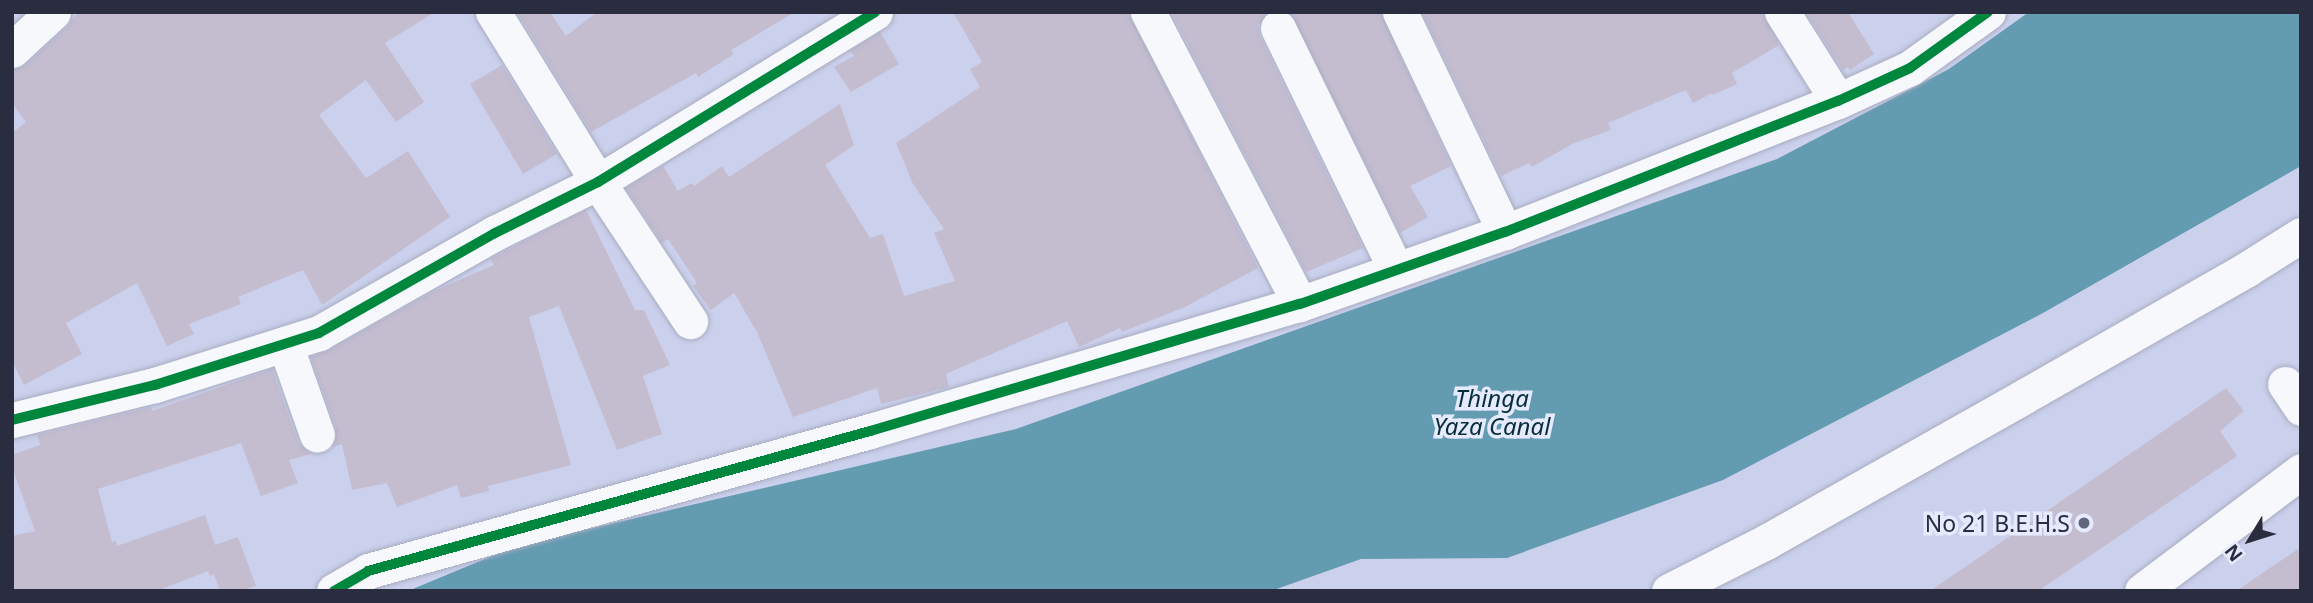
<!DOCTYPE html>
<html>
<head>
<meta charset="utf-8">
<style>
	body { margin:0 }
	#map { position:relative; width:2313px; height:603px; overflow:hidden; background:#cbd0ec; font-family:"Noto Sans",sans-serif }
	div>[style] { position:absolute }
	[style*='--x'] { left:calc(var(--x)*1px); top:calc(var(--y)*1px); width:calc(var(--w)*1px); rotate:calc(var(--a)*1deg) }
	.water>* { inset:0; background:#639bb1 }
	.building>* { inset:0; background:#c4bdd0 }
	.roads { filter:drop-shadow(0 0 2px #a8acc1) drop-shadow(0 0 2px #a8acc1) }
	.minor>* { height:35px; margin:-17.5px; padding:0 17.5px; transform-origin:17.5px; border-radius:17.5px; background:#f7f8fc }
	.cycleway>* { height:10px; margin:-5px; padding:0 5px; transform-origin:5px; border-radius:5px; background:#00873e }
	.dots>* { width:19px; height:19px; translate:-50% -50%; box-sizing:border-box; border:4px solid #e6eaff; border-radius:50% }
	span { translate:-50% -50%; white-space:nowrap; text-align:center; line-height:1.15; -webkit-text-stroke:7px #e6eaff; paint-order:stroke }
	.poi-label { font-size:23px; color:#2a2d40 }
	.right { translate:-100% -50%; text-align:right }
	.water-label { font-size:24px; color:#092f39; font-style:italic }
	.frame { position:absolute; inset:0; border:14px solid #2a2d40; pointer-events:none }
	.north { position:absolute; left:2215px; top:505px; width:70px; height:70px; -webkit-text-stroke:5px #e6eaff; paint-order:stroke; rotate:232deg; font-size:19px; font-weight:700; line-height:28px; text-align:center; color:#2a2d40 }
	.north::after { content:''; display:block; margin:auto; width:24px; height:32px; background:#2a2d40; clip-path:polygon(50% 0,100% 100%,50% 72%,0 100%) }
</style>
</head>
<body>
<div id="map">
	<div class="water">
		<i style="clip-path:polygon(2029px 12px,2301px 12px,2301px 166px,2043px 313px,1723px 480px,1507px 558px,1361px 559px,1271px 591px,408px 591px,516px 546px,1016px 429px,1777px 159px,1949px 69px)"></i>
	</div>
	<div class="building">
		<i style="clip-path:polygon(78px 12px,435px 12px,385px 43px,424px 102px,396px 122px,366px 80px,319px 115px,366px 178px,408px 151px,450px 217px,322px 305px,303px 270px,238px 297px,241px 304px,189px 324px,194px 334px,167px 346px,137px 283px,66px 323px,82px 354px,24px 385px,12px 361px,12px 133px,26px 122px,12px 103px,12px 70px,26px 65px,67px 27px)"></i>
		<i style="clip-path:polygon(517px 12px,550px 12px,566px 36px,597px 12px,795px 12px,731px 50px,734px 54px,698px 77px,696px 73px,591px 132px)"></i>
		<i style="clip-path:polygon(953px 12px,1128px 12px,1258px 268px,1185px 307px,1122px 332px,1120px 328px,1079px 347px,1067px 321px,946px 374px,949px 387px,881px 404px,877px 388px,793px 417px,757px 332px,734px 293px,711px 310px,693px 286px,697px 283px,668px 239px,662px 243px,626px 188px,663px 166px,678px 191px,692px 183px,694px 186px,722px 166px,729px 177px,840px 104px,854px 145px,825px 165px,870px 238px,883px 234px,904px 296px,955px 281px,934px 233px,944px 229px,913px 184px,896px 143px,980px 87px,970px 69px,982px 62px)"></i>
		<i style="clip-path:polygon(1171px 12px,1266px 12px,1258px 26px,1260px 37px,1363px 248px,1306px 272px)"></i>
		<i style="clip-path:polygon(1290px 12px,1380px 12px,1451px 166px,1410px 186px,1428px 217px,1400px 233px)"></i>
		<i style="clip-path:polygon(1422px 12px,1762px 12px,1779px 45px,1732px 73px,1737px 84px,1713px 95px,1712px 93px,1693px 103px,1686px 90px,1608px 123px,1611px 130px,1572px 144px,1532px 167px,1529px 163px,1501px 176px)"></i>
		<i style="clip-path:polygon(1806px 12px,1848px 12px,1874px 54px,1850px 70px,1848px 67px,1843px 70px)"></i>
		<i style="clip-path:polygon(880px 32px,899px 64px,851px 92px,834px 67px,854px 56px,850px 51px)"></i>
		<i style="clip-path:polygon(502px 65px,557px 154px,523px 174px,470px 84px)"></i>
		<i style="clip-path:polygon(586px 210px,635px 310px,644px 310px,670px 365px,643px 376px,662px 434px,617px 450px,559px 306px,529px 317px,571px 465px,488px 486px,489px 491px,461px 498px,457px 485px,397px 507px,387px 483px,352px 490px,342px 444px,333px 447px,336px 428px,311px 357px,329px 350px,434px 291px,494px 265px,490px 259px)"></i>
		<i style="clip-path:polygon(272px 369px,298px 442px,311px 454px,289px 460px,298px 483px,261px 496px,241px 443px,98px 489px,112px 542px,116px 541px,117px 546px,205px 515px,215px 545px,238px 537px,256px 586px,239px 591px,220px 591px,214px 574px,210px 576px,208px 571px,157px 591px,12px 591px,12px 536px,35px 531px,12px 467px,12px 455px,40px 445px,37px 435px,151px 407px,152px 411px)"></i>
		<i style="clip-path:polygon(2226px 388px,2244px 411px,2220px 431px,2237px 456px,2038px 591px,1930px 591px)"></i>
		<i style="clip-path:polygon(2301px 547px,2301px 591px,2236px 591px)"></i>
	</div>
	<div class="roads">
		<div class="minor">
			<i style="--x:493;--y:12;--w:200;--a:58.3"></i>
			<i style="--x:598;--y:182;--w:167;--a:56.5"></i>
			<i style="--x:1148;--y:12;--w:329;--a:62.5"></i>
			<i style="--x:1400;--y:12;--w:244;--a:64.5"></i>
			<i style="--x:1782;--y:12;--w:105;--a:57.8"></i>
			<i style="--x:1278;--y:28;--w:269;--a:64"></i>
			<i style="--x:12;--y:50;--w:56;--a:-42.8"></i>
			<i style="--x:285;--y:344;--w:96;--a:70.6"></i>
			<i style="--x:2285;--y:384;--w:29;--a:56"></i>
			<i style="--x:12;--y:420;--w:147;--a:-13.8"></i>
			<i style="--x:155;--y:385;--w:172;--a:-17.6"></i>
			<i style="--x:319;--y:333;--w:202;--a:-29.6"></i>
			<i style="--x:495;--y:233;--w:115;--a:-26.3"></i>
			<i style="--x:598;--y:182;--w:325;--a:-31.5"></i>
			<i style="--x:334;--y:591;--w:39;--a:-30"></i>
			<i style="--x:368;--y:571;--w:521;--a:-15.58"></i>
			<i style="--x:870;--y:431;--w:448;--a:-16.5"></i>
			<i style="--x:1300;--y:304;--w:217;--a:-19.4"></i>
			<i style="--x:1505;--y:232;--w:358;--a:-21.5"></i>
			<i style="--x:1838;--y:101;--w:79;--a:-24.6"></i>
			<i style="--x:1910;--y:68;--w:96;--a:-35.7"></i>
			<i style="--x:1669;--y:591;--w:109;--a:-26.8"></i>
			<i style="--x:1766;--y:542;--w:295;--a:-29.4"></i>
			<i style="--x:2023;--y:397;--w:258;--a:-29.7"></i>
			<i style="--x:2247;--y:269;--w:64;--a:-32.2"></i>
			<i style="--x:2142;--y:591;--w:199;--a:-37"></i>
		</div>
	</div>
	<div class="cycleway">
		<i style="--x:12;--y:420;--w:147;--a:-13.8"></i>
		<i style="--x:155;--y:385;--w:172;--a:-17.6"></i>
		<i style="--x:319;--y:333;--w:202;--a:-29.6"></i>
		<i style="--x:495;--y:233;--w:115;--a:-26.3"></i>
		<i style="--x:598;--y:182;--w:325;--a:-31.5"></i>
		<i style="--x:334;--y:591;--w:39;--a:-30"></i>
		<i style="--x:368;--y:571;--w:521;--a:-15.58"></i>
		<i style="--x:870;--y:431;--w:448;--a:-16.5"></i>
		<i style="--x:1300;--y:304;--w:217;--a:-19.4"></i>
		<i style="--x:1505;--y:232;--w:358;--a:-21.5"></i>
		<i style="--x:1838;--y:101;--w:79;--a:-24.6"></i>
		<i style="--x:1910;--y:68;--w:96;--a:-35.7"></i>
	</div>
	<div class="dots">
		<i style="left:2084px;top:523px;background:#62667c"></i>
	</div>
	<div class="poi-label">
		<span class="right" style="left:2070px;top:523px">No 21 B.E.H.S</span>
	</div>
	<div class="water-label">
		<span style="left:1492px;top:412px">Thinga<br>Yaza Canal</span>
	</div>
	<div class="frame"></div>
	<div class="north">N</div>
</div>
</body>
</html>
